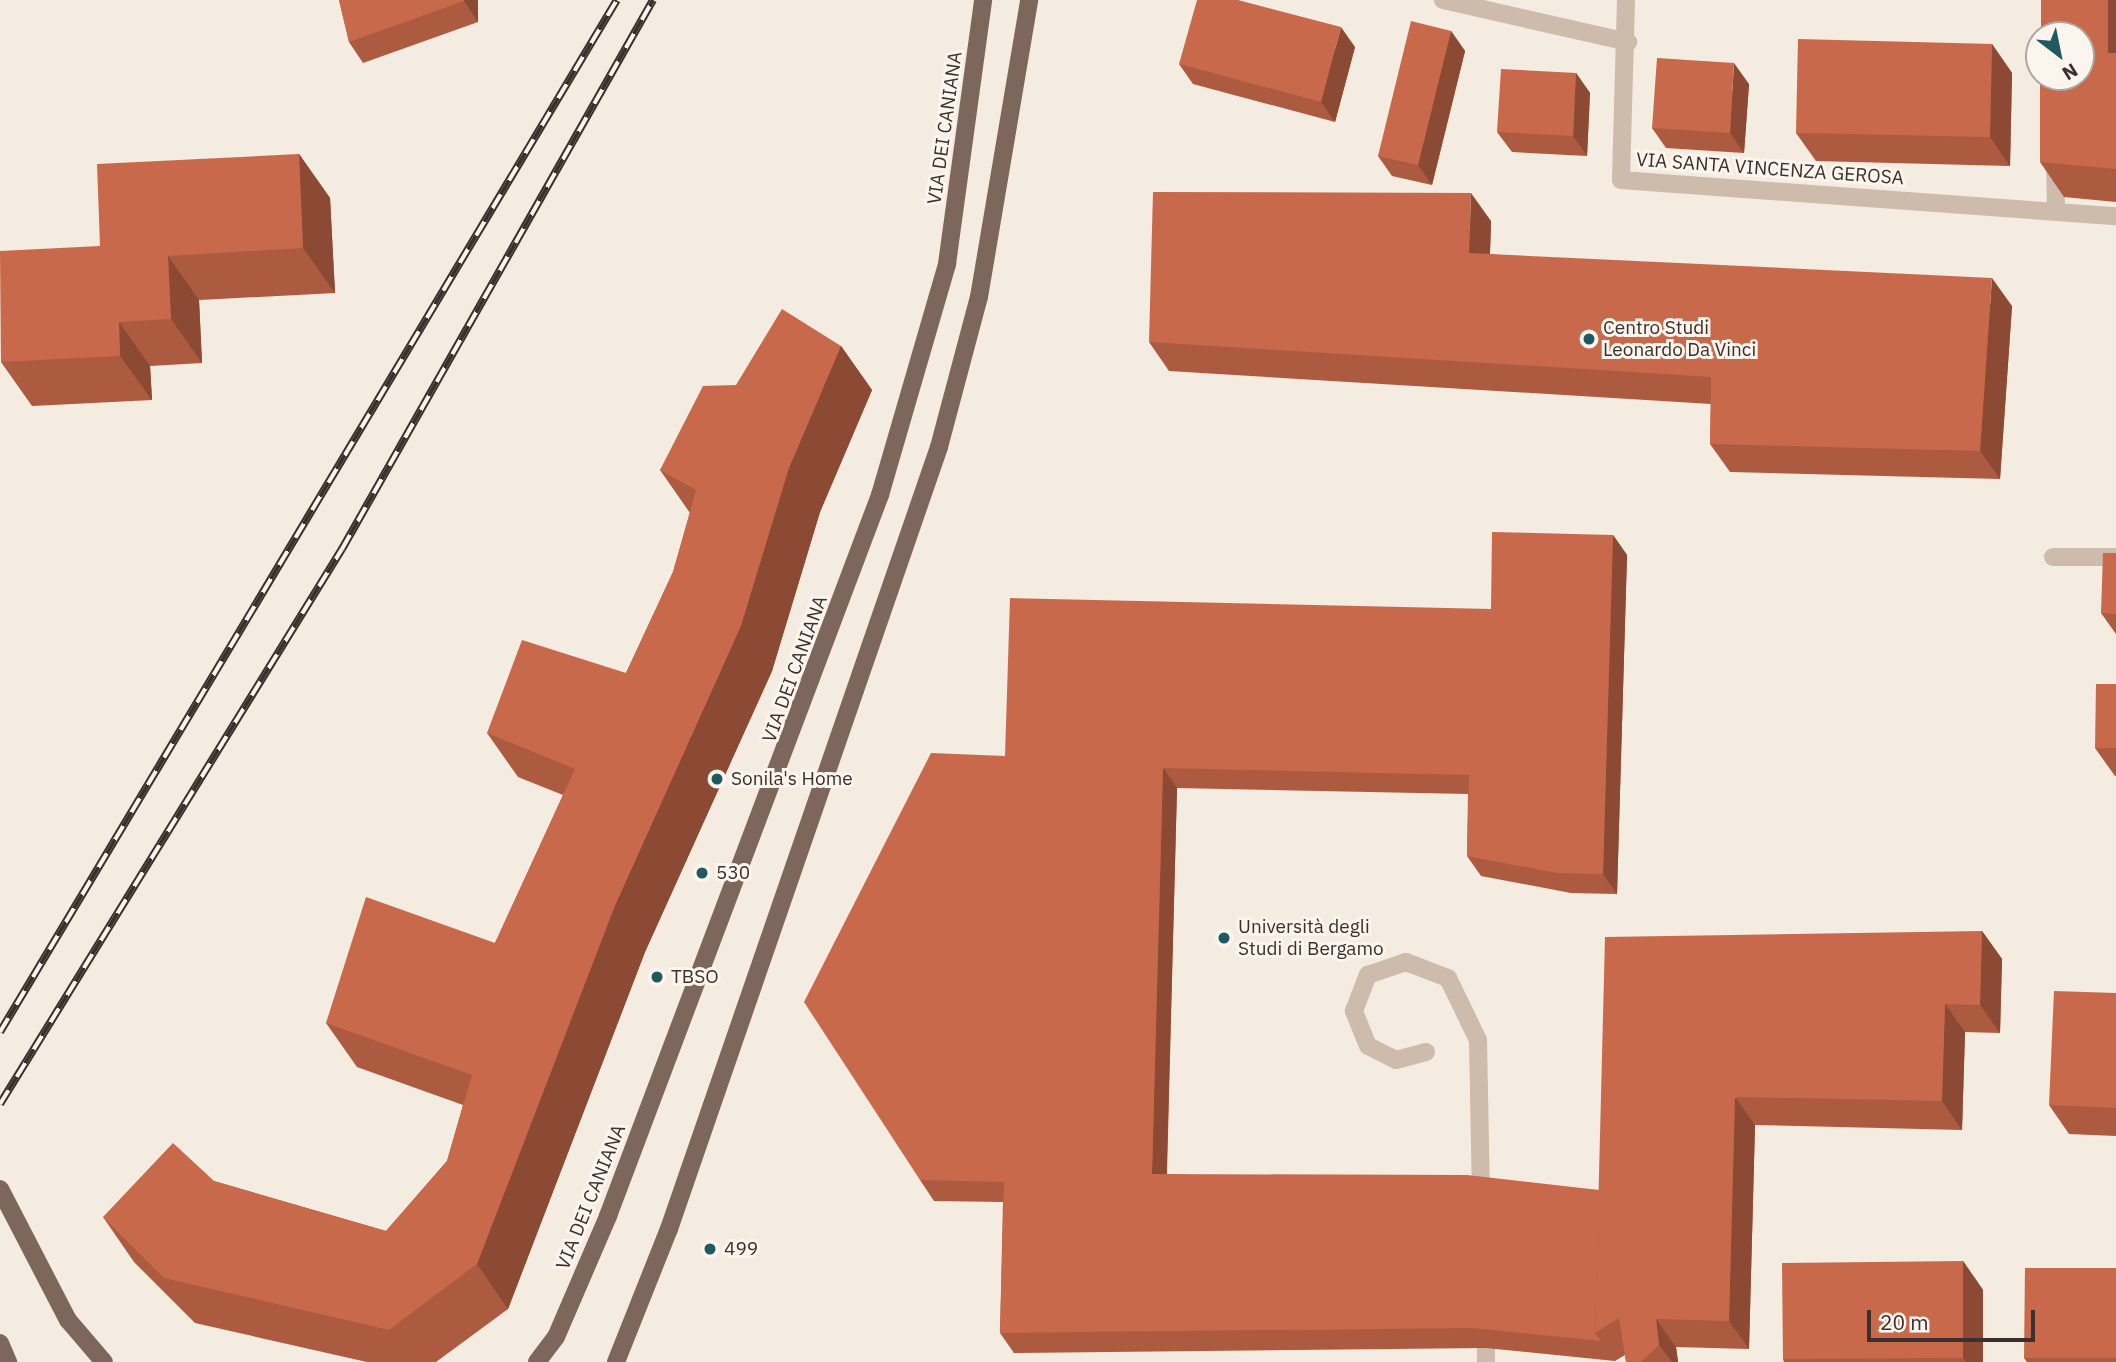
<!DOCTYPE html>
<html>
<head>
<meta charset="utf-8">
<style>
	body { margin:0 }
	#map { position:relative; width:2116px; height:1362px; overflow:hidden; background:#f4ebe1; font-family:"IBM Plex Sans",sans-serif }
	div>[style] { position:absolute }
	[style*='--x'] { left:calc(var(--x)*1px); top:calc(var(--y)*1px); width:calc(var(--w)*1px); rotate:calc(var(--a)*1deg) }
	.minor>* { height:18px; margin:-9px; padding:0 9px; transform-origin:9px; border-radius:9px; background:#cdbbac }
	.major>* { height:18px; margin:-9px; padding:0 9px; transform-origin:9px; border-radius:9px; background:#7d675c }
	.rail>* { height:8px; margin-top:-4px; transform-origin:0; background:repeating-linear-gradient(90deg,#fbf5ee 0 16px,#3b302b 0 32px); box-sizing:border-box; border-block:2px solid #3b302b }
	.wall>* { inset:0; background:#ac5a40 }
	.shaded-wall>* { inset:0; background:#8c4a34 }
	.building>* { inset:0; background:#c8694b }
	.dots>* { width:19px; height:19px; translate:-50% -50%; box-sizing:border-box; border:4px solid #fbf5ee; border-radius:50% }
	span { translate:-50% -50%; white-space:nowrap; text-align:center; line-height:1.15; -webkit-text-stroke:6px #fbf5ee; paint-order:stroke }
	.street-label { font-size:19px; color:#3b302b }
	.poi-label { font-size:19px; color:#3b302b }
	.left { translate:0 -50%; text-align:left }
	.north { position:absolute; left:2025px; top:21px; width:70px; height:70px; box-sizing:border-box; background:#fbf5ee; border:2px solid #aea6a0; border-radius:50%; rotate:148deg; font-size:19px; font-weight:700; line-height:28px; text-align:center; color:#3b302b }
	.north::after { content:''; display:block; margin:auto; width:24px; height:32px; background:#1f5a5e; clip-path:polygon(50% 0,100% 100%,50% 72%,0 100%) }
	.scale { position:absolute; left:1867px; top:1310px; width:168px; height:32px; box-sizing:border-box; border:4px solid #3b302b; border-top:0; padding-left:9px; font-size:21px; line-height:24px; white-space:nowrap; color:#3b302b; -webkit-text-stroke:5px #fbf5ee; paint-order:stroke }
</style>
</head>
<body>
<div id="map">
	<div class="minor">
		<i style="--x:1443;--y:0;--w:190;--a:12.8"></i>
		<i style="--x:1626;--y:0;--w:180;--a:91.6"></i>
		<i style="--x:1621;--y:180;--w:496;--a:4.2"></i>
		<i style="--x:2055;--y:161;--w:48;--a:88.8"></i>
		<i style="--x:2053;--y:557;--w:63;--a:0"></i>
		<i style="--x:1426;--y:1052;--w:31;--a:165"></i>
		<i style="--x:1396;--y:1060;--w:31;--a:-153"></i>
		<i style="--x:1368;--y:1046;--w:38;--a:-112"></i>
		<i style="--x:1354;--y:1011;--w:39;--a:-69"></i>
		<i style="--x:1368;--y:975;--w:40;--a:-18.9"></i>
		<i style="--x:1406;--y:962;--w:45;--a:20.9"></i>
		<i style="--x:1448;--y:978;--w:69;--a:64.2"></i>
		<i style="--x:1478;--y:1040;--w:155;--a:88.9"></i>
		<i style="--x:1486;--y:1362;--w:14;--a:-90"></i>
	</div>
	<div class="major">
		<i style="--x:0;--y:1189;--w:148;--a:62.6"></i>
		<i style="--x:68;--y:1320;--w:55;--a:49.4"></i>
		<i style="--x:0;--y:1343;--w:21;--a:67"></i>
		<i style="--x:537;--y:1362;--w:31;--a:-53"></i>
		<i style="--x:556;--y:1337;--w:132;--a:-66.7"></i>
		<i style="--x:608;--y:1216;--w:771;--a:-69.33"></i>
		<i style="--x:880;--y:495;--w:241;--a:-73.8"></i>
		<i style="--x:947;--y:264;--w:266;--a:-82.2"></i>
		<i style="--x:616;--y:1362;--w:143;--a:-68.3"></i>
		<i style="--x:669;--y:1229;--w:827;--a:-70.95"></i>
		<i style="--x:939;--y:447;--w:155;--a:-75.1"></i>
		<i style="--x:979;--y:297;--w:301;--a:-80.4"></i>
	</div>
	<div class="rail">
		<i style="--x:0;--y:1032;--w:1202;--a:-59.13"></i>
		<i style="--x:0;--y:1104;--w:652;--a:-58.36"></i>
		<i style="--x:342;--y:549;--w:631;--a:-60.47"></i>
	</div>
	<div class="wall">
		<i style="clip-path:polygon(339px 0,478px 0,478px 22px,363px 63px,349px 42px)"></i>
		<i style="clip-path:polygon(2116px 0,2116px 202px,2064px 197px,2040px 162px)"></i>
		<i style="clip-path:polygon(1451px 31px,1465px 51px,1432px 185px,1392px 176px,1378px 156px)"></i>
		<i style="clip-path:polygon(1992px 44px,2012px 73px,2010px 166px,1816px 161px,1796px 133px)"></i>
		<i style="clip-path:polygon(1355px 47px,1335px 122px,1193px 84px,1179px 64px)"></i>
		<i style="clip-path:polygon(1576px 73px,1590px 93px,1587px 156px,1512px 152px,1497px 132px)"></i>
		<i style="clip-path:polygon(1749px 84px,1744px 153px,1666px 148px,1652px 128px)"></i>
		<i style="clip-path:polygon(299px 154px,330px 198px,335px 293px,199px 300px,202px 363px,150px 366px,152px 400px,32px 406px,1px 362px,100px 246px)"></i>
		<i style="clip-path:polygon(1491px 221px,1490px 254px,2012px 306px,2000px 479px,1730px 472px,1710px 444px,1711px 404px,1169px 371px,1149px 342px)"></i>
		<i style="clip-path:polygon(841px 346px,872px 390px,820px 512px,772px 671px,645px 952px,508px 1309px,436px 1362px,367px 1362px,195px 1323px,134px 1262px,103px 1217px,214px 1181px,386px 1231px,447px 1161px,463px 1105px,357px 1067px,326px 1023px,495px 943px,563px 795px,518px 777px,487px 733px,626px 673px,673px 572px,690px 513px,660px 470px,736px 385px)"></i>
		<i style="clip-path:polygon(1613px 535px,1627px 555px,1617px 894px,1571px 893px,1481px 876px,1467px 856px,1468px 794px,1177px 788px,1167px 1174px,1599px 1190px,1982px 931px,2002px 959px,2000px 1033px,1965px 1032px,1962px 1130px,1755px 1125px,1749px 1349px,1676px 1347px,1678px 1362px,1626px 1362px,1625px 1355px,1615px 1361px,1486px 1348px,1014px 1353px,1000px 1333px,1003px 1202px,934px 1201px,920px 1180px,1005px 756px,1491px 609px)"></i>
		<i style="clip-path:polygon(2116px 553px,2116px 634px,2101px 613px)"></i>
		<i style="clip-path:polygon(2116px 684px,2116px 776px,2115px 776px,2095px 748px)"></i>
		<i style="clip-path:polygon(2116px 993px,2116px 1136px,2069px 1134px,2049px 1105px)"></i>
		<i style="clip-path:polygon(1963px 1261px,1983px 1290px,1983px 1362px,1784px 1362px,1783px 1359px)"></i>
		<i style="clip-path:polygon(2116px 1268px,2116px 1362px,2027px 1362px,2024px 1358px)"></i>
	</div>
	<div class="shaded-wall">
		<i style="clip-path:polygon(464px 0,478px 0,478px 22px,464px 1px)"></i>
		<i style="clip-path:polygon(2108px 0,2116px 0,2116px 64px,2108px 53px)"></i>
		<i style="clip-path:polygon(1341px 27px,1355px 47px,1335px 122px,1321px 102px)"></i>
		<i style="clip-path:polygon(1451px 31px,1465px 51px,1432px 185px,1418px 165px)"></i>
		<i style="clip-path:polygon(1992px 44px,2012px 73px,2010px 166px,1990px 137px)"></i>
		<i style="clip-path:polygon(1734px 63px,1749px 84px,1744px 153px,1730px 133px)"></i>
		<i style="clip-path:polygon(1576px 73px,1590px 93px,1587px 156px,1573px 136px)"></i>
		<i style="clip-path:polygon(299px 154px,330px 198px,335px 293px,303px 248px)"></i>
		<i style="clip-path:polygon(1471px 193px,1491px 221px,1489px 281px,1469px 253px)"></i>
		<i style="clip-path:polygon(168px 256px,199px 300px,202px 363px,171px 319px)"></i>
		<i style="clip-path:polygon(1992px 278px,2012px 306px,2000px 479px,1980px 451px)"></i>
		<i style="clip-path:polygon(119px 322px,150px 366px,152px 400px,120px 356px)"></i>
		<i style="clip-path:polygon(841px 346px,872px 390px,820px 512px,772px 671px,645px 952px,508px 1309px,477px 1264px,614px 908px,789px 468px)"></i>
		<i style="clip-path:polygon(1613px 535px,1627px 555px,1617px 894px,1603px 874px)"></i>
		<i style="clip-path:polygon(1163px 768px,1177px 788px,1166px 1194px,1152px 1174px)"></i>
		<i style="clip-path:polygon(1982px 931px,2002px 959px,2000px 1033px,1980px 1005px)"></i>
		<i style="clip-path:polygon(1945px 1004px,1965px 1032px,1962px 1130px,1942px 1101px)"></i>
		<i style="clip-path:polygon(1735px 1097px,1755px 1125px,1749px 1349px,1729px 1321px)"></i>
		<i style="clip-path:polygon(1963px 1261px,1983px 1290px,1983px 1362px,1966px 1362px,1963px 1358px)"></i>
		<i style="clip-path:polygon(1656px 1319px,1676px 1347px,1678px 1362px,1672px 1362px,1659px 1345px)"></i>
	</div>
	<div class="building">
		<i style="clip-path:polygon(339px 0,464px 0,464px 1px,349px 42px)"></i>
		<i style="clip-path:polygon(1197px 0,1238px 0,1341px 27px,1321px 102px,1179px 64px)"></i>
		<i style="clip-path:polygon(2041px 0,2108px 0,2108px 53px,2116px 53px,2116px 169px,2040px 162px,2040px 77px,2081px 77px,2081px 35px,2041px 35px)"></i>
		<i style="clip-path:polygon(1411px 21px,1451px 31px,1418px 165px,1378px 156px)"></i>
		<i style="clip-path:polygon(1798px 39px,1992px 44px,1990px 137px,1796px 133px)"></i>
		<i style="clip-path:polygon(1657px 58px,1734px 63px,1730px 133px,1652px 128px)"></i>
		<i style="clip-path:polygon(1501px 69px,1576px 73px,1573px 136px,1497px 132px)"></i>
		<i style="clip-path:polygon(299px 154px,303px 248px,168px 256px,171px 319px,119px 322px,120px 356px,1px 362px,0 251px,100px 246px,97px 164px)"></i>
		<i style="clip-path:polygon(1153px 192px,1471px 193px,1469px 253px,1992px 278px,1980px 451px,1710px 444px,1711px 377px,1149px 342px)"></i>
		<i style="clip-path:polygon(782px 309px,841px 346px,789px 468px,741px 626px,614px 908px,477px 1264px,389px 1330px,164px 1278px,103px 1217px,173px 1143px,214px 1181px,386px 1231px,447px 1161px,472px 1075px,326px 1023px,366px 897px,495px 943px,575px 769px,487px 733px,522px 640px,626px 673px,673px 572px,696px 490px,660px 470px,703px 386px,736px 385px)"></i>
		<i style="clip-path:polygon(1492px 532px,1613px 535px,1603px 874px,1557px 873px,1467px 856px,1469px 775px,1163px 768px,1152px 1174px,1467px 1175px,1599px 1190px,1595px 1333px,1601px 1341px,1472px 1328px,1000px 1333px,1004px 1182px,920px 1180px,804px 1002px,931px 753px,1005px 756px,1010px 598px,1491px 609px)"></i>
		<i style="clip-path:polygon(2103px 553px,2116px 553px,2116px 614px,2101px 613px)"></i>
		<i style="clip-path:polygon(2096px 684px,2116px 684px,2116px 748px,2095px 748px)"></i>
		<i style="clip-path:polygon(1982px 931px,1980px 1005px,1945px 1004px,1942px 1101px,1735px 1097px,1729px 1321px,1656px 1319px,1659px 1345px,1641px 1362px,1626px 1362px,1619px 1318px,1595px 1333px,1605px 937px)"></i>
		<i style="clip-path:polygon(2054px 991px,2116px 993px,2116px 1108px,2049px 1105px)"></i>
		<i style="clip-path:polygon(1963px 1261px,1963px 1358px,1783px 1359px,1782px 1263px)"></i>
		<i style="clip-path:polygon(2025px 1268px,2116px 1268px,2116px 1358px,2024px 1358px)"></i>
	</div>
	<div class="dots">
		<i style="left:1589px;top:339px;background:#1f5a5e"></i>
		<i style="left:717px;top:779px;background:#1f5a5e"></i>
		<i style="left:702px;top:873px;background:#1f5a5e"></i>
		<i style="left:1224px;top:938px;background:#1f5a5e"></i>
		<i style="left:657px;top:977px;background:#1f5a5e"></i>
		<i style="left:710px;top:1249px;background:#1f5a5e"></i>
	</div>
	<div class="street-label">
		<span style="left:945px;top:128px;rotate:-82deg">VIA DEI CANIANA</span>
		<span style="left:1770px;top:169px;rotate:4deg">VIA SANTA VINCENZA GEROSA</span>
		<span style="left:795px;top:669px;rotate:-70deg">VIA DEI CANIANA</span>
		<span style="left:591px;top:1197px;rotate:-68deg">VIA DEI CANIANA</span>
	</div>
	<div class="poi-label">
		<span class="left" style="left:1603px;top:339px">Centro Studi<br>Leonardo Da Vinci</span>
		<span class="left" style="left:731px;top:779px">Sonila's Home</span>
		<span class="left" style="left:716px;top:873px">530</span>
		<span class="left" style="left:1238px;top:938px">Università degli<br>Studi di Bergamo</span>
		<span class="left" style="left:671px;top:977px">TBSO</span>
		<span class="left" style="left:724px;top:1249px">499</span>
	</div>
	<div class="north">N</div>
	<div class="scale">20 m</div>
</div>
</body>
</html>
